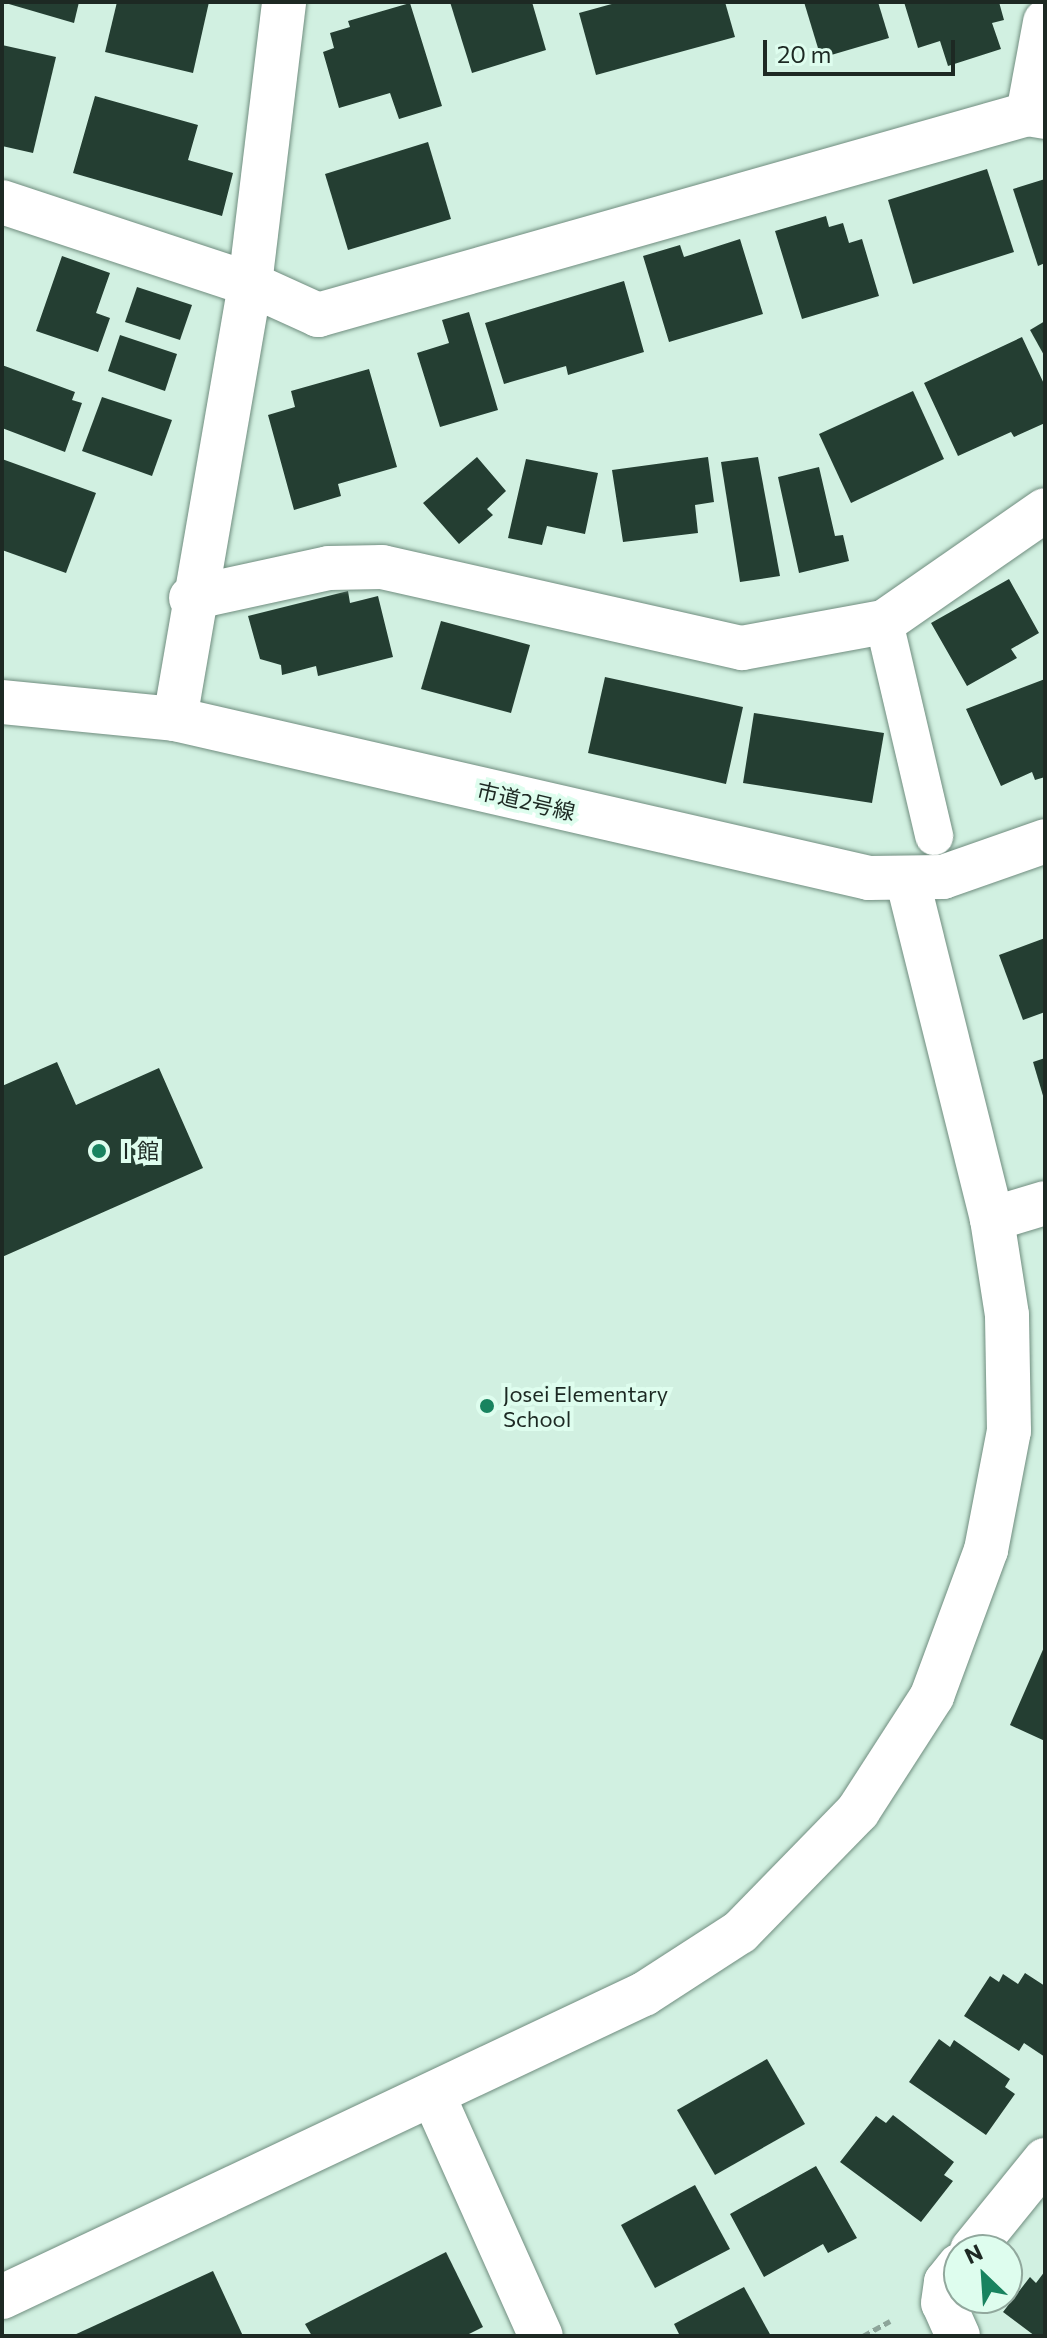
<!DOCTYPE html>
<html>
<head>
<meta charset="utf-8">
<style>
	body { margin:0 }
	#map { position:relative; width:1047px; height:2338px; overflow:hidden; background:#d1f0e1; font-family:Commissioner,"Noto Sans JP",sans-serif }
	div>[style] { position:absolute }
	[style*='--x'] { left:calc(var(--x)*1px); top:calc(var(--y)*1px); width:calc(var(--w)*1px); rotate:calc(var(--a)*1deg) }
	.building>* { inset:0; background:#243e32 }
	.path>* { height:5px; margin-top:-2.5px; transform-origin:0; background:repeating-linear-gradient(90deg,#8da59a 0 8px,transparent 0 12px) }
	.roads { filter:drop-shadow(0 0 2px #708d7f) drop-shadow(0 0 2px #708d7f) }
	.lane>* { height:38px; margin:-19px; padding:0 19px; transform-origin:19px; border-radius:19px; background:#fff }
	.street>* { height:44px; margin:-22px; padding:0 22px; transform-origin:22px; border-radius:22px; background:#fff }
	.secondary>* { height:44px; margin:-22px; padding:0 22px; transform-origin:22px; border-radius:22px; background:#fff }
	.dots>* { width:22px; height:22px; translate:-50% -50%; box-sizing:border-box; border:4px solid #defdee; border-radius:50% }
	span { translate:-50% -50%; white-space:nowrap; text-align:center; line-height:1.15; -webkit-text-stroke:8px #defdee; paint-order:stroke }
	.street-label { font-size:22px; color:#1d2923 }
	.poi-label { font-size:22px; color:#1d2923 }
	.left { translate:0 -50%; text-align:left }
	.frame { position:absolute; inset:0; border:4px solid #1d2923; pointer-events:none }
	.north { position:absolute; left:943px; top:2234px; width:80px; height:80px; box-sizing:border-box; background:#defdee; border:2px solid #91a89d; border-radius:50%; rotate:335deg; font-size:22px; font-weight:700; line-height:32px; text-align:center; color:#1d2923 }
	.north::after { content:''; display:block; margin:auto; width:28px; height:36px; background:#18835f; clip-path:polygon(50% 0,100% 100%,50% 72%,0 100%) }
	.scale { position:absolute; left:763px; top:40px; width:192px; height:36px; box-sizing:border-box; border:4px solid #1d2923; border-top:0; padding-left:10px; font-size:24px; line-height:28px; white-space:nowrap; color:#1d2923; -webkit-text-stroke:6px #defdee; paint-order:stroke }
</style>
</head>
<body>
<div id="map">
	<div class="building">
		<i style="clip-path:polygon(2px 2px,79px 2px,74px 23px)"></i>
		<i style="clip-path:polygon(117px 2px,209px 2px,193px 73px,105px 52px)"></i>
		<i style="clip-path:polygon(450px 2px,532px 2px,546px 50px,472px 73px)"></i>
		<i style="clip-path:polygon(619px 2px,725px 2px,735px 37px,596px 75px,579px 13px)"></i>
		<i style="clip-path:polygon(804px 2px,878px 2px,889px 38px,821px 58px)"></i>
		<i style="clip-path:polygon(904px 2px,999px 2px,1004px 20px,992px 23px,1001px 49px,948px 66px,940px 41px,918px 48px)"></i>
		<i style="clip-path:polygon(410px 3px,442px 106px,399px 119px,390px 93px,339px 108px,323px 52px,334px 48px,330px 33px,350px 27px,348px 21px)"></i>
		<i style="clip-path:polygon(2px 45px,56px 57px,33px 153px,2px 146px)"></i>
		<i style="clip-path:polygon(95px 96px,198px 125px,188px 160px,233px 173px,222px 216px,73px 173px)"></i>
		<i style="clip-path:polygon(428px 142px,451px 219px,348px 250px,325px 174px)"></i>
		<i style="clip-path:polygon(987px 169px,1014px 252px,913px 284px,888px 200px)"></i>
		<i style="clip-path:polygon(1045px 179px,1045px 263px,1038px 266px,1013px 189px)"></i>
		<i style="clip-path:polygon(826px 216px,829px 227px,843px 223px,849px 243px,862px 239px,879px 296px,802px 319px,775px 231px)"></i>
		<i style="clip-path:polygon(740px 239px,763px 314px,669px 342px,643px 256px,680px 245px,684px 257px)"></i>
		<i style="clip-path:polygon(62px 256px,110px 273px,96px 313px,110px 318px,98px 352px,36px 331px)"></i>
		<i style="clip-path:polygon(624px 281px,644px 352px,568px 375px,566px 366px,504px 384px,485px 323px)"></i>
		<i style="clip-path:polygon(137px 287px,192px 305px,180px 340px,125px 322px)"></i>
		<i style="clip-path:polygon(469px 312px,498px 410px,440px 427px,417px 353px,449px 343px,442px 320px)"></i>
		<i style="clip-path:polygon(1045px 321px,1045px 357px,1030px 330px)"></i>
		<i style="clip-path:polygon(120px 335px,177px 354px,165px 391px,108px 371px)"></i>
		<i style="clip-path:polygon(1022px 337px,1045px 386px,1045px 423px,1014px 437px,1011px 432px,958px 456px,924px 383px)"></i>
		<i style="clip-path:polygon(2px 365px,75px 392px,72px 400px,82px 403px,65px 452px,2px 428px)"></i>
		<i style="clip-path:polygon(369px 369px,397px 467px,338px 484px,341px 496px,294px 510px,268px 415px,295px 407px,291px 391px)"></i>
		<i style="clip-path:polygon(913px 391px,944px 459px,851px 503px,819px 434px)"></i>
		<i style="clip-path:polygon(102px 397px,172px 420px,152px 476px,82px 451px)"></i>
		<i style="clip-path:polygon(477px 457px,506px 491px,487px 509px,493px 515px,459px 544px,423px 503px)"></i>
		<i style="clip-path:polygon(708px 457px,714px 502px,695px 505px,698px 533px,623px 542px,612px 470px)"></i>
		<i style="clip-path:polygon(758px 457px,780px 576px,740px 582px,721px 462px)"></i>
		<i style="clip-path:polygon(2px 459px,96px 493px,66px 573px,2px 550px)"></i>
		<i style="clip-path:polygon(526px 459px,598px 473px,585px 534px,547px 526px,542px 545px,508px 538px)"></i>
		<i style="clip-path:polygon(819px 467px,835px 536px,843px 535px,849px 561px,799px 573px,778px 477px)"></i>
		<i style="clip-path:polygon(1009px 579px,1039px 633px,1011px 649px,1017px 658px,967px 686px,931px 623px)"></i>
		<i style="clip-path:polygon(348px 591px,350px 603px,378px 596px,393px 657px,318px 676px,316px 666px,282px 675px,281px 665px,260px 659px,248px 616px)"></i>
		<i style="clip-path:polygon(441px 621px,530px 645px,511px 713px,421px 689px)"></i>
		<i style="clip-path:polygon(605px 677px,743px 707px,726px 784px,588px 753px)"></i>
		<i style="clip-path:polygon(1045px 679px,1045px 777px,1035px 780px,1032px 772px,1001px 786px,966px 709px)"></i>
		<i style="clip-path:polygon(754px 713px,884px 733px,872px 803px,743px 783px)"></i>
		<i style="clip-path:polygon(1045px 938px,1045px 1012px,1023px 1020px,999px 955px)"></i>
		<i style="clip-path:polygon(1045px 1058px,1045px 1099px,1044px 1099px,1033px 1062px)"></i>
		<i style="clip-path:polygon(57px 1062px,76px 1105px,159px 1068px,203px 1168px,2px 1257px,2px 1086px)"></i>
		<i style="clip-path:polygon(1045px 1645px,1045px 1741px,1010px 1725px)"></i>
		<i style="clip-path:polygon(1025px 1973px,1045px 1986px,1045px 2057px,1024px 2043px,1019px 2051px,964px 2016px,990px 1976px,999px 1982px,1003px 1974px,1018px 1984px)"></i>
		<i style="clip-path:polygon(939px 2039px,950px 2047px,954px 2040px,1010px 2079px,1005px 2087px,1015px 2094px,986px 2135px,909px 2082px)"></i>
		<i style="clip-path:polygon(767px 2059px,805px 2124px,715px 2175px,677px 2110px)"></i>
		<i style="clip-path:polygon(893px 2115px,954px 2162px,944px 2175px,953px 2181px,921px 2222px,840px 2162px,876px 2116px,886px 2123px)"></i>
		<i style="clip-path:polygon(816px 2166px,857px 2238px,828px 2253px,823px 2244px,764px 2277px,730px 2214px)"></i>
		<i style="clip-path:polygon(695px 2185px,730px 2249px,655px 2288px,621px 2225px)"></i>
		<i style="clip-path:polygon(446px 2252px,483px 2327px,465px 2336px,312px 2336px,305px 2324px)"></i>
		<i style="clip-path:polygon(213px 2271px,243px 2336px,72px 2336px)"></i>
		<i style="clip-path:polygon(1045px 2271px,1045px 2336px,1035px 2336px,1003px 2312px,1030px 2277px,1036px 2283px)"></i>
		<i style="clip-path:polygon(744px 2287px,771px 2336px,680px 2336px,674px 2324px)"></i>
	</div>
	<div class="path">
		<i style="--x:863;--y:2336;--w:31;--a:-29"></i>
	</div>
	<div class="roads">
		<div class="lane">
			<i style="--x:884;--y:622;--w:220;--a:76.8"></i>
		</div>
		<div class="street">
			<i style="--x:1028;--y:114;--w:94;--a:-79.5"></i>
			<i style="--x:2;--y:202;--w:261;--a:18.3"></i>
			<i style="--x:250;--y:284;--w:75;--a:24.5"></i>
			<i style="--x:318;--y:315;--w:738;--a:-15.81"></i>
			<i style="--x:1028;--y:114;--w:17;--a:10"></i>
			<i style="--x:191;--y:598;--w:141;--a:-12.3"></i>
			<i style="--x:329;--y:568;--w:53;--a:-1.1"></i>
			<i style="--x:382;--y:567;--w:369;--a:12.7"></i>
			<i style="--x:742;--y:648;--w:144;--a:-10.4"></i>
			<i style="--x:884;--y:622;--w:196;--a:-34.8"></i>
			<i style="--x:175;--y:719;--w:441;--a:-80.2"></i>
			<i style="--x:250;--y:284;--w:284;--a:-83.1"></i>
			<i style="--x:992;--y:1219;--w:55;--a:-16.8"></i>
			<i style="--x:433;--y:2095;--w:264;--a:65.9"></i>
			<i style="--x:972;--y:2250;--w:116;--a:-51"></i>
			<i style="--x:2;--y:2297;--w:710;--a:-25.27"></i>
			<i style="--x:644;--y:1994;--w:114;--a:-32.9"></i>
			<i style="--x:740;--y:1932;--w:169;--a:-45.7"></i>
			<i style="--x:858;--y:1811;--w:137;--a:-57.2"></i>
			<i style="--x:932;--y:1696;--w:156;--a:-69.7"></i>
			<i style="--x:986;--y:1550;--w:121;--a:-79.1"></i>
			<i style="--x:1009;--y:1431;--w:116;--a:-91"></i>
			<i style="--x:1007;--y:1315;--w:97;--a:-98.9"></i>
			<i style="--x:992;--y:1219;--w:348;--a:-104"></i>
			<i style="--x:958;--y:2336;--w:36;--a:-114"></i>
			<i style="--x:943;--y:2303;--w:21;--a:-82"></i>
			<i style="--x:946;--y:2282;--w:21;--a:-51"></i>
		</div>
		<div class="secondary">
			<i style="--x:2;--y:702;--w:174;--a:5.6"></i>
			<i style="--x:175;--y:719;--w:712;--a:12.9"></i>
			<i style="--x:869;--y:878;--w:74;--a:-0.8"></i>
			<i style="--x:943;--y:877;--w:108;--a:-19.4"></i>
		</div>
	</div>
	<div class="dots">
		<i style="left:99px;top:1151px;background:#18835f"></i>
		<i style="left:487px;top:1406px;background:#18835f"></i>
	</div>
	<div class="street-label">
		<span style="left:526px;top:801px;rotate:13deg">市道2号線</span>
	</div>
	<div class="poi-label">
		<span class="left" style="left:115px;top:1151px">Ⅰ館</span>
		<span class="left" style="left:503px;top:1406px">Josei Elementary<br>School</span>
	</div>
	<div class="frame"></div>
	<div class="north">N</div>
	<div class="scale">20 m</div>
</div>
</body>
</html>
